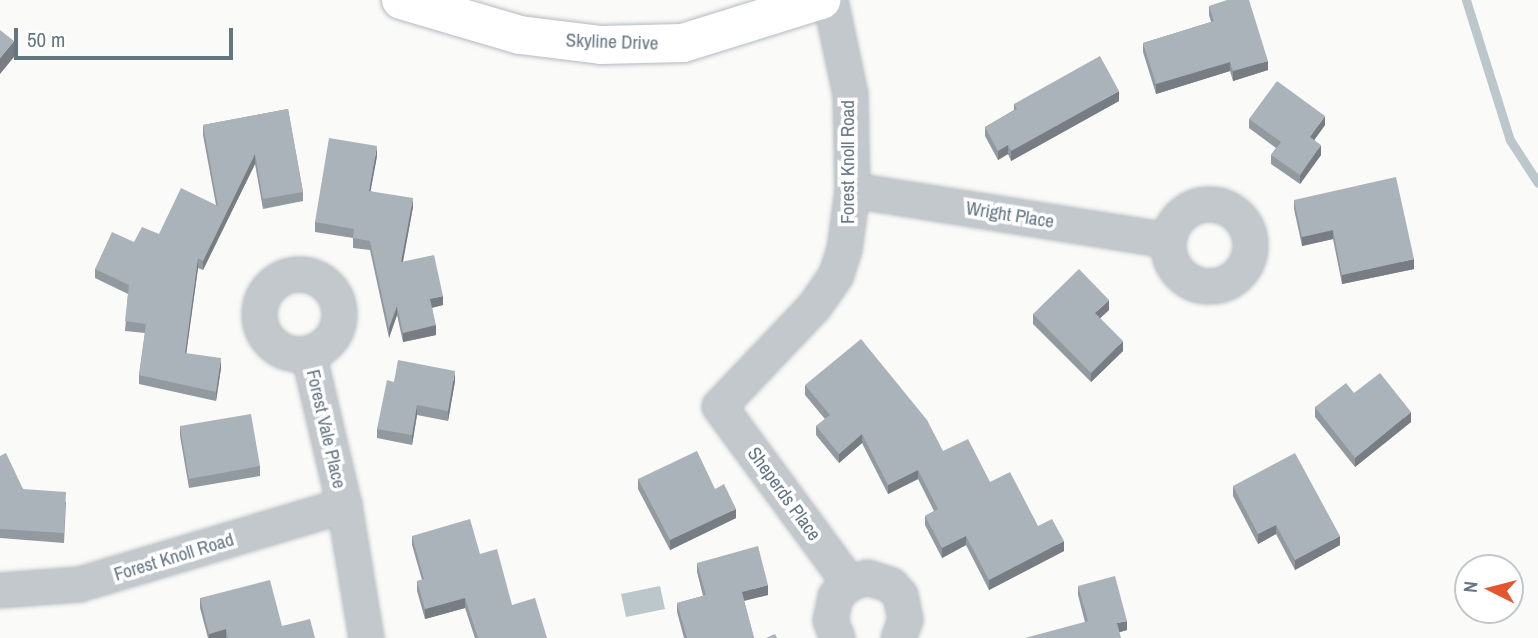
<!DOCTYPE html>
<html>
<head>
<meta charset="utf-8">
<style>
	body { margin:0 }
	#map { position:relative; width:1538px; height:638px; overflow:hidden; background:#fafaf8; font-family:"Archivo Narrow",sans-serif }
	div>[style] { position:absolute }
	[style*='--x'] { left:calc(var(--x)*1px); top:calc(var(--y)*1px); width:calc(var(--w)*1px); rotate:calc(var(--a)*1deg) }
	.water>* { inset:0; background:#bbc7cb }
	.stream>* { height:9px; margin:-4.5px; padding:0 4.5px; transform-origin:4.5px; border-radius:4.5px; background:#bbc7cb }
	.roads { filter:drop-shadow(0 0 2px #b3babf) drop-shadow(0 0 2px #b3babf) }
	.street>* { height:33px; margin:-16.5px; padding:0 16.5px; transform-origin:16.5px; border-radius:16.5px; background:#c3c8cc }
	.street>.ring { margin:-16.5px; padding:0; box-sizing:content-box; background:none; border:33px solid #c3c8cc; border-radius:50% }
	.secondary>* { height:38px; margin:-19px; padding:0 19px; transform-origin:19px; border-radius:19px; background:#fff }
	.wall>* { inset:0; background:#929a9f }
	.shaded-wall>* { inset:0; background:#777d82 }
	.building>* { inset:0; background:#aab3b9 }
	span { translate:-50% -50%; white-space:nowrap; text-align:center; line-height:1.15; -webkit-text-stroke:7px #fff; paint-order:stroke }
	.street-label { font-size:19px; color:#657683 }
	.north { position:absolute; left:1454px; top:554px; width:70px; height:70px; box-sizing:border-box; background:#fff; border:2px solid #c1c8cd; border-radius:50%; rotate:276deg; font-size:19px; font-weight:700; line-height:28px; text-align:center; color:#657683 }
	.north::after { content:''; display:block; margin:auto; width:24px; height:32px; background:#e4572e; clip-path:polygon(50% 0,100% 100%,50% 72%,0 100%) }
	.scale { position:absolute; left:14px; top:28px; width:219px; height:32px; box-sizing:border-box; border:4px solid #657683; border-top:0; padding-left:9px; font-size:21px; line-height:24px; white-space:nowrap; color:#657683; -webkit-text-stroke:5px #fff; paint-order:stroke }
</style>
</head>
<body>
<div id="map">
	<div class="water">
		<i style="clip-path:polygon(660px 586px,665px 609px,626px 617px,621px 594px)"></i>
	</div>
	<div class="stream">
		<i style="--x:1466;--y:0;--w:147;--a:72.6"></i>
		<i style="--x:1510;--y:140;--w:51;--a:56.9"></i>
	</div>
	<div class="roads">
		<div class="street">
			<i style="--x:830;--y:0;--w:96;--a:78"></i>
			<i style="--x:850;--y:94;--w:96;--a:88.8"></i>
			<i style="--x:852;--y:190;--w:60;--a:97.7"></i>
			<i style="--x:844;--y:249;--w:28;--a:108"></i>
			<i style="--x:835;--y:276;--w:37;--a:125"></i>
			<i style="--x:814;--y:306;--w:138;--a:133.5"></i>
			<i style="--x:719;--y:406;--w:220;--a:53.7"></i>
			<i style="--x:852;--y:190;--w:320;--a:9"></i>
			<i class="ring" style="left:1168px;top:204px;width:49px;height:49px"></i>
			<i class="ring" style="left:259px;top:274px;width:47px;height:47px"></i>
			<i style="--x:308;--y:353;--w:156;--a:76.7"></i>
			<i style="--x:344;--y:505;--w:135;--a:80.6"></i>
			<i style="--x:0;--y:590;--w:79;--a:-4.3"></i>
			<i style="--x:79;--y:584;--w:277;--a:-16.6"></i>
			<i style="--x:837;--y:638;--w:19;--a:-111"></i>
			<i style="--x:830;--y:620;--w:25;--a:-78"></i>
			<i style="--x:835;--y:596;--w:19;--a:-43"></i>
			<i style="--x:849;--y:583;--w:19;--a:-18"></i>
			<i style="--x:867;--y:577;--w:25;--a:18"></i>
			<i style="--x:891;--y:585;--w:13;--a:48"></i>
			<i style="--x:900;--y:595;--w:25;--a:78"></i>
			<i style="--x:905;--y:619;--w:20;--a:110"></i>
		</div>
		<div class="secondary">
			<i style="--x:401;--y:0;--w:124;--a:16.4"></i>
			<i style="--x:520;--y:35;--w:82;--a:7"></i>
			<i style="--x:601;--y:45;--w:82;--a:-1.4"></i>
			<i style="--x:683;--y:43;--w:145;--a:-17.3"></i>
		</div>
	</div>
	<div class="wall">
		<i style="clip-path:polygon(1209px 6px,1268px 70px,1233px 81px,1230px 71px,1156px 94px,1143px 52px,1143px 43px,1211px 22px,1209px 15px)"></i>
		<i style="clip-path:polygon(1119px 101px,1011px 161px,1008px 154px,998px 160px,985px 136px,985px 127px,1014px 110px,1014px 104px)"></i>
		<i style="clip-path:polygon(288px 109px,303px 192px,303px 201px,263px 209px,255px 164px,203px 270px,198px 268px,186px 353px,221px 368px,216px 401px,139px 384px,139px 375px,145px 333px,125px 331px,128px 294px,95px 278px,95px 269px,134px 242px,159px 234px,216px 205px,203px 135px,203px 125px)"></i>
		<i style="clip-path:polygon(1249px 119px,1325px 125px,1314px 140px,1321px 155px,1300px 184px,1271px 164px,1271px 155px,1276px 148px,1249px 128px)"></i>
		<i style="clip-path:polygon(377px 156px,370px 191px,413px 207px,403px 262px,443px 305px,432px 308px,436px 335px,403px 342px,397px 315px,389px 338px,370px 250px,353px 248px,353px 238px,315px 232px,315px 222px)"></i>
		<i style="clip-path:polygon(1294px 200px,1414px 269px,1342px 284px,1333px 239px,1302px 246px,1294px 209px)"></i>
		<i style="clip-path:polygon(1109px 310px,1100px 318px,1123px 351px,1091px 382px,1033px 324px,1033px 314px)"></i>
		<i style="clip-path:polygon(455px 381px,448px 421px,417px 415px,412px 445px,377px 438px,377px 429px,394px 382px)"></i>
		<i style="clip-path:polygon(805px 385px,943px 451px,990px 482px,1064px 551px,989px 590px,966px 545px,942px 558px,925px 525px,925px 516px,934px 511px,918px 479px,888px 494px,862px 443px,839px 463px,816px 435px,816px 426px,825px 419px,805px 395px)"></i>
		<i style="clip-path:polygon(1354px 393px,1411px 422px,1355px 467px,1315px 417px,1315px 407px)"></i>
		<i style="clip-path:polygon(180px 426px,260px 466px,260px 476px,189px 488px,180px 436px)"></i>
		<i style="clip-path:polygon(0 456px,23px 489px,66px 502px,64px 543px,0 538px)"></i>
		<i style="clip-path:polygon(638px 479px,715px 489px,736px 518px,670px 550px,638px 489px)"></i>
		<i style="clip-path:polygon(1233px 486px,1340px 545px,1295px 570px,1276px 534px,1258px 544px,1233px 496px)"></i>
		<i style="clip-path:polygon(412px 536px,480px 554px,512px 605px,547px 638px,475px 638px,465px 608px,425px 619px,417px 591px,417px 581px,422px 580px,412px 545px)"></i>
		<i style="clip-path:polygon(697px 563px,768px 595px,744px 601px,754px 638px,684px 638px,677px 612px,677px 603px,703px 596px,697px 572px)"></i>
		<i style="clip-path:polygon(1078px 586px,1127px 630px,1119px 632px,1085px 622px,1078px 595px)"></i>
		<i style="clip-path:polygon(200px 598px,282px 626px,315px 638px,208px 638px,200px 608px)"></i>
	</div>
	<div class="shaded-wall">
		<i style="clip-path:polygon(14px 41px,14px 57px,0 74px,0 58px)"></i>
		<i style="clip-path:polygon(1268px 61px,1268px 70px,1233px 81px,1233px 71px)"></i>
		<i style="clip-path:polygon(1230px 62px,1230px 71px,1156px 94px,1156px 84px)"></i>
		<i style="clip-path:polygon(1119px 91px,1119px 101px,1011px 161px,1011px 151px)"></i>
		<i style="clip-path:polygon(1325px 116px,1325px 125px,1310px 146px,1310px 137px)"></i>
		<i style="clip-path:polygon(1008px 145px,1008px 154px,998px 160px,998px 151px)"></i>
		<i style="clip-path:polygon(1321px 145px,1321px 155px,1300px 184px,1300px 175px)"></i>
		<i style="clip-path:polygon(377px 146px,377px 156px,369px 200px,369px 191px)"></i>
		<i style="clip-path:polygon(255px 154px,255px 164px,203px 270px,203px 261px)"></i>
		<i style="clip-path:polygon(413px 198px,413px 207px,401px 271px,401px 262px)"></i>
		<i style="clip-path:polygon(1333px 230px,1333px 239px,1302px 246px,1302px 237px)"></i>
		<i style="clip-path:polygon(198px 258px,198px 268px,185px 363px,185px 353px)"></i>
		<i style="clip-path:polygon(1414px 259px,1414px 269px,1342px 284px,1342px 275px)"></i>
		<i style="clip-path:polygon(443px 296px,443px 305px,430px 308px,430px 299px)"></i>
		<i style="clip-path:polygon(1109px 300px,1109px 310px,1095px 323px,1095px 313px)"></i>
		<i style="clip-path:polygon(397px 306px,397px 315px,389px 338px,389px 328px)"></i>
		<i style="clip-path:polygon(436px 325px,436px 335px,403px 342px,403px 333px)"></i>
		<i style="clip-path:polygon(1123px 341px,1123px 351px,1091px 382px,1091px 373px)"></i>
		<i style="clip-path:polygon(221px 358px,221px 368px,216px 401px,216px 392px)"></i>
		<i style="clip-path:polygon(455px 371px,455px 381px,448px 421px,448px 411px)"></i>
		<i style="clip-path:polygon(417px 405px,417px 415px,412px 445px,412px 435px)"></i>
		<i style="clip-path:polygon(1411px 412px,1411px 422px,1355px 467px,1355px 458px)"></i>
		<i style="clip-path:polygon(862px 434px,862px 443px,839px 463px,839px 454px)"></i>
		<i style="clip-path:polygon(918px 470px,918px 479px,888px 494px,888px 485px)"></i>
		<i style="clip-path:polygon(736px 509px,736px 518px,670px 550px,670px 540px)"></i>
		<i style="clip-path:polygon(1276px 525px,1276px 534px,1258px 544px,1258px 534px)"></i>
		<i style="clip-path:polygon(966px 536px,966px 545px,942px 558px,942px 548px)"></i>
		<i style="clip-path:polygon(1340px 536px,1340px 545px,1295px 570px,1295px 560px)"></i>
		<i style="clip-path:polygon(1064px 541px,1064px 551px,989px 590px,989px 580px)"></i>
		<i style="clip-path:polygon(768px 585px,768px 595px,742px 601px,742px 592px)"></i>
		<i style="clip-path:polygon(465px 598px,465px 608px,425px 619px,425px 609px)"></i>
		<i style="clip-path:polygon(1127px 621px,1127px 630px,1117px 633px,1117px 623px)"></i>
		<i style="clip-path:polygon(226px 629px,226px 638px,209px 638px,209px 634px)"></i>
	</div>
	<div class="building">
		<i style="clip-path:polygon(1227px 0,1249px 0,1268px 61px,1233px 71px,1230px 62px,1156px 84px,1143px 43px,1214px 21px,1209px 6px)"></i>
		<i style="clip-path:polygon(0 30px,14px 41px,0 58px)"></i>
		<i style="clip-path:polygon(1100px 56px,1119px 91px,1011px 151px,1008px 145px,998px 151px,985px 127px,1017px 109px,1014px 104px)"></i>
		<i style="clip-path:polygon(1277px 81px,1325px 116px,1310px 137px,1321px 145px,1300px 175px,1271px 155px,1281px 142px,1249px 119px)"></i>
		<i style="clip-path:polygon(288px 109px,303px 192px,263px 199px,255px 154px,203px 261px,198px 258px,185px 353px,221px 358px,216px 392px,139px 375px,146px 324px,125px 321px,129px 285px,95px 269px,112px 232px,134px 242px,142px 227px,159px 234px,181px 188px,218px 206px,203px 125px)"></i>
		<i style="clip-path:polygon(329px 138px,377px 146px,369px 191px,413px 198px,401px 262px,434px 255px,443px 296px,430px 299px,436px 325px,403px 333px,397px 306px,389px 328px,370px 241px,353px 238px,354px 229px,315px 222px)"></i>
		<i style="clip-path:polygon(1396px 177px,1414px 259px,1342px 275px,1333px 230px,1302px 237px,1294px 200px)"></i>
		<i style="clip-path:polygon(1079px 269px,1109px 300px,1095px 313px,1123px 341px,1091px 373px,1033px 314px)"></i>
		<i style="clip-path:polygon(861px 339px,927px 420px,943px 451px,968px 439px,990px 482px,1010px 472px,1038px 526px,1052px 519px,1064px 541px,989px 580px,966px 536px,942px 548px,925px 516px,938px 509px,918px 470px,888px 485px,862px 434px,839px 454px,816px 426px,830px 415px,805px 385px)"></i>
		<i style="clip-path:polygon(398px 360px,455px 371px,448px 411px,417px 405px,412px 435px,377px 429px,387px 380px,394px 382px)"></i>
		<i style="clip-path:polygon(1380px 373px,1411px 412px,1355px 458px,1315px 407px,1346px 383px,1354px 393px)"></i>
		<i style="clip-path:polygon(251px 414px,260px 466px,189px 479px,180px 426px)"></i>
		<i style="clip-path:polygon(697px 451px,715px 489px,724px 484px,736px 509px,670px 540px,638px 479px)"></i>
		<i style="clip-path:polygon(6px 453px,23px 489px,66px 492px,64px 533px,0 529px,0 456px)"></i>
		<i style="clip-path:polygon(1295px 453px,1340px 536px,1295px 560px,1276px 525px,1258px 534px,1233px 486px)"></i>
		<i style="clip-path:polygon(470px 519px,480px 554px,497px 549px,512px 605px,535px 598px,547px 638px,478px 638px,465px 598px,425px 609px,417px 581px,424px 579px,412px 536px)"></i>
		<i style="clip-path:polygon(758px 546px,768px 585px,742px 592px,754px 638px,687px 638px,677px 603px,706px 595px,697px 563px)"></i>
		<i style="clip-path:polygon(1115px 576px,1127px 621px,1117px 623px,1121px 638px,1025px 638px,1088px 621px,1078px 586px)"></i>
		<i style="clip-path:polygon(270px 580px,282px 626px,310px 619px,315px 638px,228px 638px,226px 629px,209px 634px,200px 598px)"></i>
		<i style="clip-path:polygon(775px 634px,777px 638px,766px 638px)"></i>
	</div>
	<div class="street-label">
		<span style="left:612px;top:42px;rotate:2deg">Skyline Drive</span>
		<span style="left:848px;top:162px;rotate:-90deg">Forest Knoll Road</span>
		<span style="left:1010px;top:215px;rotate:9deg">Wright Place</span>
		<span style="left:326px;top:429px;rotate:77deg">Forest Vale Place</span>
		<span style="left:784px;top:494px;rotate:54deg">Sheperds Place</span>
		<span style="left:174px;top:557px;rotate:-17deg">Forest Knoll Road</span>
	</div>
	<div class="north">N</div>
	<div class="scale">50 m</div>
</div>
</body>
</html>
